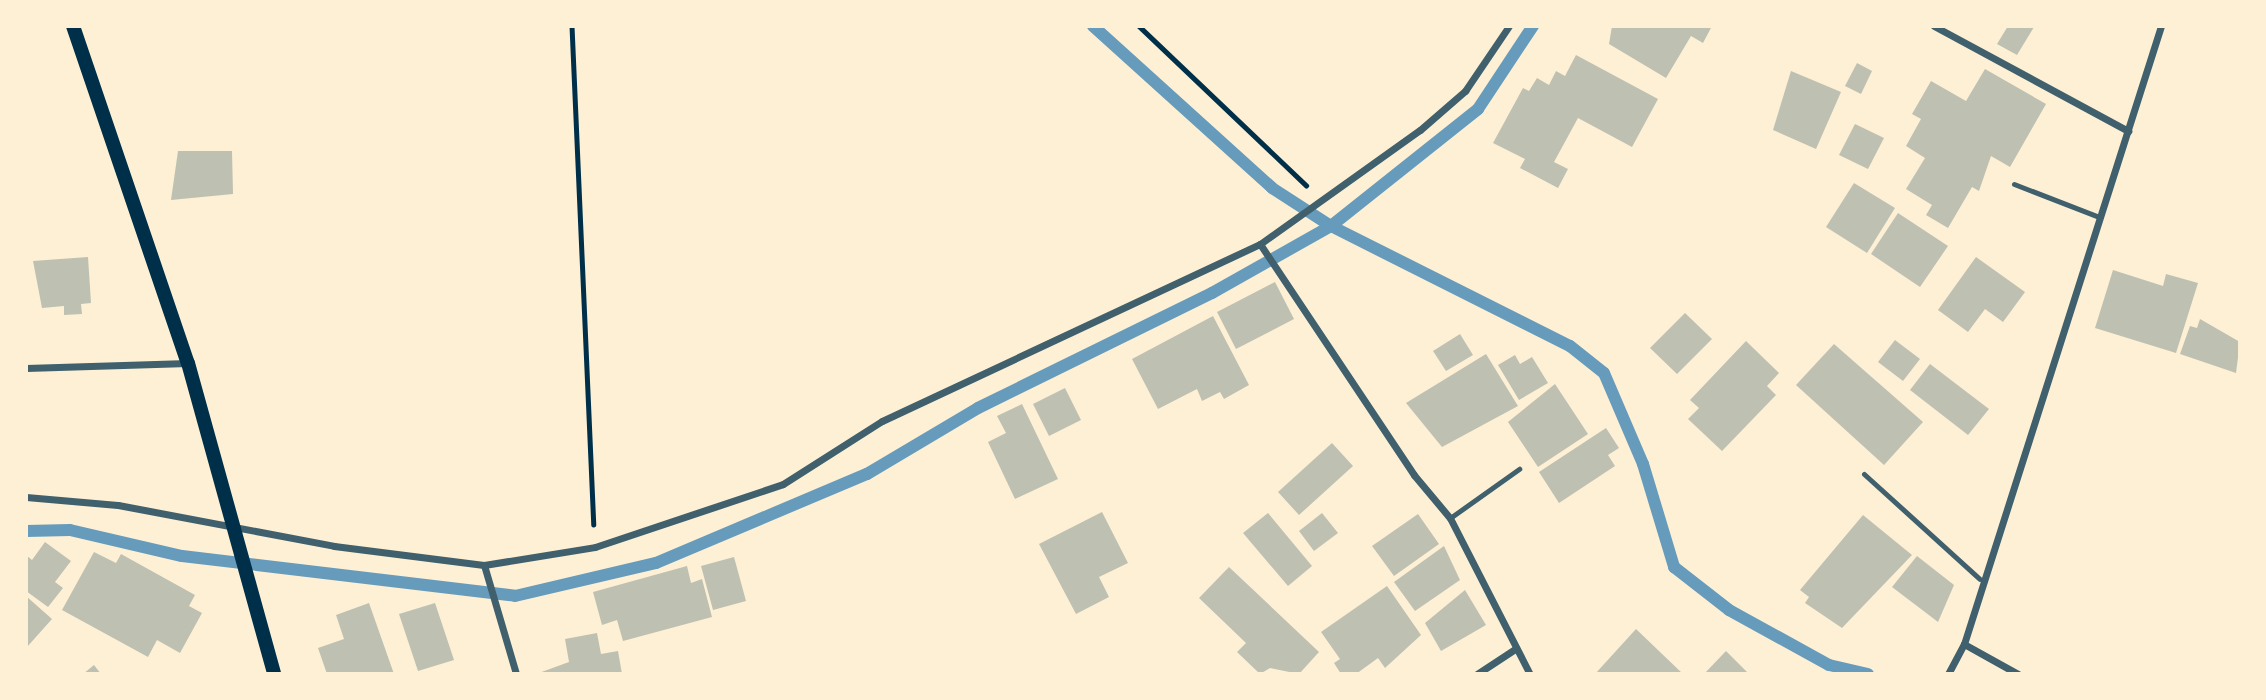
<!DOCTYPE html>
<html>
<head>
<meta charset="utf-8">
<style>
	body { margin:0 }
	#map { position:relative; width:2266px; height:700px; overflow:hidden; background:#fdf0d5; font-family:"IBM Plex Serif",serif }
	div>[style] { position:absolute }
	[style*='--x'] { left:calc(var(--x)*1px); top:calc(var(--y)*1px); width:calc(var(--w)*1px); rotate:calc(var(--a)*1deg) }
	.stream>* { height:12px; margin:-6px; padding:0 6px; transform-origin:6px; border-radius:6px; background:#669bbc }
	.building>* { inset:0; background:#bec0b2 }
	.path>* { height:4.5px; margin:-2.25px; padding:0 2.25px; transform-origin:2.25px; border-radius:2.25px; background:#003049 }
	.service>* { height:5px; margin:-2.5px; padding:0 2.5px; transform-origin:2.5px; border-radius:2.5px; background:#3f606c }
	.minor>* { height:7px; margin:-3.5px; padding:0 3.5px; transform-origin:3.5px; border-radius:3.5px; background:#3f606c }
	.secondary>* { height:14px; margin:-7px; padding:0 7px; transform-origin:7px; border-radius:7px; background:#003049 }
	span { translate:-50% -50%; white-space:nowrap; text-align:center; line-height:1.15; -webkit-text-stroke:7px #fdf0d5; paint-order:stroke }
	.frame { position:absolute; inset:0; border:28px solid #fdf0d5; pointer-events:none }
</style>
</head>
<body>
<div id="map">
	<div class="stream">
		<i style="--x:1093;--y:26;--w:241;--a:42.1"></i>
		<i style="--x:1272;--y:188;--w:70;--a:32.8"></i>
		<i style="--x:1331;--y:226;--w:267;--a:26.7"></i>
		<i style="--x:1570;--y:346;--w:43;--a:38.5"></i>
		<i style="--x:1604;--y:373;--w:99;--a:66.8"></i>
		<i style="--x:1643;--y:464;--w:108;--a:73.2"></i>
		<i style="--x:1674;--y:567;--w:70;--a:38"></i>
		<i style="--x:1729;--y:610;--w:114;--a:28.8"></i>
		<i style="--x:1829;--y:665;--w:40;--a:13"></i>
		<i style="--x:26;--y:531;--w:44;--a:-1.3"></i>
		<i style="--x:70;--y:530;--w:115;--a:13.1"></i>
		<i style="--x:182;--y:556;--w:335;--a:6.8"></i>
		<i style="--x:515;--y:596;--w:145;--a:-13.2"></i>
		<i style="--x:656;--y:563;--w:229;--a:-22.9"></i>
		<i style="--x:867;--y:474;--w:129;--a:-30.7"></i>
		<i style="--x:978;--y:408;--w:261;--a:-26.2"></i>
		<i style="--x:1212;--y:293;--w:137;--a:-29.4"></i>
		<i style="--x:1331;--y:226;--w:188;--a:-38.5"></i>
		<i style="--x:1478;--y:109;--w:100;--a:-56.5"></i>
	</div>
	<div class="building">
		<i style="clip-path:polygon(1612px 26px,1712px 26px,1703px 43px,1691px 36px,1666px 78px,1609px 44px)"></i>
		<i style="clip-path:polygon(2008px 26px,2034px 27px,2017px 55px,1997px 44px)"></i>
		<i style="clip-path:polygon(1576px 55px,1658px 99px,1632px 147px,1578px 118px,1554px 162px,1568px 169px,1558px 188px,1520px 168px,1525px 159px,1493px 143px,1523px 88px,1529px 91px,1537px 78px,1549px 85px,1556px 71px,1565px 76px)"></i>
		<i style="clip-path:polygon(1857px 63px,1872px 71px,1861px 94px,1845px 86px)"></i>
		<i style="clip-path:polygon(1985px 69px,2046px 104px,2010px 167px,1991px 156px,1979px 191px,1972px 187px,1948px 228px,1926px 215px,1932px 205px,1906px 189px,1925px 158px,1906px 146px,1921px 119px,1912px 114px,1931px 81px,1966px 101px)"></i>
		<i style="clip-path:polygon(1791px 71px,1841px 92px,1816px 149px,1773px 130px)"></i>
		<i style="clip-path:polygon(1855px 124px,1884px 138px,1868px 169px,1839px 155px)"></i>
		<i style="clip-path:polygon(178px 151px,232px 151px,233px 194px,171px 200px)"></i>
		<i style="clip-path:polygon(1854px 183px,1895px 208px,1867px 253px,1826px 227px)"></i>
		<i style="clip-path:polygon(1898px 213px,1948px 246px,1920px 287px,1871px 254px)"></i>
		<i style="clip-path:polygon(88px 257px,91px 303px,81px 304px,82px 314px,64px 315px,64px 306px,42px 308px,33px 261px)"></i>
		<i style="clip-path:polygon(1976px 257px,2025px 292px,2003px 322px,1985px 309px,1968px 332px,1938px 310px)"></i>
		<i style="clip-path:polygon(2113px 270px,2163px 286px,2166px 274px,2198px 283px,2176px 353px,2095px 328px)"></i>
		<i style="clip-path:polygon(1275px 282px,1294px 319px,1236px 349px,1217px 312px)"></i>
		<i style="clip-path:polygon(1685px 313px,1712px 339px,1677px 374px,1650px 348px)"></i>
		<i style="clip-path:polygon(1213px 316px,1249px 385px,1224px 399px,1220px 392px,1202px 401px,1197px 389px,1158px 409px,1132px 359px)"></i>
		<i style="clip-path:polygon(2200px 319px,2240px 342px,2236px 373px,2180px 354px,2190px 326px,2197px 328px)"></i>
		<i style="clip-path:polygon(1460px 334px,1473px 355px,1446px 371px,1433px 351px)"></i>
		<i style="clip-path:polygon(1895px 340px,1920px 359px,1903px 381px,1878px 362px)"></i>
		<i style="clip-path:polygon(1746px 341px,1779px 373px,1767px 386px,1776px 395px,1722px 451px,1688px 419px,1699px 408px,1690px 400px)"></i>
		<i style="clip-path:polygon(1834px 344px,1923px 422px,1884px 465px,1796px 385px)"></i>
		<i style="clip-path:polygon(1486px 354px,1518px 406px,1442px 447px,1406px 403px)"></i>
		<i style="clip-path:polygon(1515px 355px,1520px 364px,1532px 357px,1548px 383px,1519px 400px,1498px 365px)"></i>
		<i style="clip-path:polygon(1930px 364px,1989px 409px,1968px 435px,1910px 390px)"></i>
		<i style="clip-path:polygon(1555px 384px,1588px 434px,1538px 467px,1508px 422px)"></i>
		<i style="clip-path:polygon(1065px 388px,1081px 420px,1049px 436px,1033px 404px)"></i>
		<i style="clip-path:polygon(1022px 404px,1058px 479px,1015px 499px,988px 442px,1006px 433px,997px 416px)"></i>
		<i style="clip-path:polygon(1606px 428px,1619px 448px,1608px 455px,1615px 466px,1559px 503px,1539px 472px)"></i>
		<i style="clip-path:polygon(1332px 443px,1353px 466px,1299px 515px,1278px 492px)"></i>
		<i style="clip-path:polygon(1102px 512px,1128px 563px,1099px 577px,1109px 597px,1076px 614px,1039px 544px)"></i>
		<i style="clip-path:polygon(1268px 513px,1312px 566px,1288px 586px,1243px 533px)"></i>
		<i style="clip-path:polygon(1322px 513px,1338px 533px,1314px 551px,1299px 531px)"></i>
		<i style="clip-path:polygon(1418px 514px,1439px 544px,1394px 576px,1372px 546px)"></i>
		<i style="clip-path:polygon(1863px 515px,1912px 555px,1842px 628px,1805px 603px,1809px 597px,1800px 590px)"></i>
		<i style="clip-path:polygon(45px 542px,71px 561px,55px 582px,63px 588px,48px 607px,26px 591px,26px 555px,32px 560px)"></i>
		<i style="clip-path:polygon(1444px 546px,1460px 580px,1415px 611px,1394px 582px)"></i>
		<i style="clip-path:polygon(94px 552px,116px 563px,121px 554px,195px 595px,189px 606px,202px 613px,180px 653px,157px 640px,148px 657px,62px 610px)"></i>
		<i style="clip-path:polygon(1917px 556px,1954px 585px,1938px 622px,1892px 587px)"></i>
		<i style="clip-path:polygon(734px 557px,746px 601px,713px 610px,701px 566px)"></i>
		<i style="clip-path:polygon(687px 566px,691px 583px,702px 579px,712px 617px,623px 641px,617px 620px,602px 625px,593px 592px)"></i>
		<i style="clip-path:polygon(1229px 567px,1319px 652px,1299px 674px,1270px 668px,1260px 674px,1237px 652px,1246px 643px,1199px 598px)"></i>
		<i style="clip-path:polygon(1387px 586px,1421px 635px,1385px 668px,1378px 658px,1356px 674px,1341px 674px,1334px 663px,1340px 659px,1321px 632px)"></i>
		<i style="clip-path:polygon(1465px 590px,1486px 625px,1441px 651px,1425px 623px)"></i>
		<i style="clip-path:polygon(26px 596px,52px 619px,27px 647px,26px 657px)"></i>
		<i style="clip-path:polygon(369px 603px,394px 674px,327px 674px,318px 648px,344px 639px,336px 615px)"></i>
		<i style="clip-path:polygon(435px 603px,454px 660px,418px 671px,399px 614px)"></i>
		<i style="clip-path:polygon(1636px 629px,1683px 674px,1595px 674px)"></i>
		<i style="clip-path:polygon(597px 633px,601px 654px,618px 651px,622px 674px,536px 674px,569px 662px,565px 639px)"></i>
		<i style="clip-path:polygon(1726px 651px,1749px 674px,1704px 674px)"></i>
		<i style="clip-path:polygon(94px 665px,101px 674px,83px 674px)"></i>
	</div>
	<div class="path">
		<i style="--x:572;--y:26;--w:499;--a:87.5"></i>
		<i style="--x:1139;--y:26;--w:231;--a:43.6"></i>
	</div>
	<div class="service">
		<i style="--x:2014;--y:184;--w:91;--a:21.2"></i>
		<i style="--x:1864;--y:474;--w:156;--a:42.2"></i>
		<i style="--x:1450;--y:518;--w:85;--a:-35.4"></i>
	</div>
	<div class="minor">
		<i style="--x:1934;--y:26;--w:221;--a:28.4"></i>
		<i style="--x:1260;--y:244;--w:278;--a:56.3"></i>
		<i style="--x:1414;--y:475;--w:56;--a:50.1"></i>
		<i style="--x:1450;--y:518;--w:175;--a:62.9"></i>
		<i style="--x:26;--y:368;--w:162;--a:-1.8"></i>
		<i style="--x:26;--y:497;--w:92;--a:5"></i>
		<i style="--x:118;--y:505;--w:220;--a:10.7"></i>
		<i style="--x:334;--y:546;--w:151;--a:7.2"></i>
		<i style="--x:484;--y:565;--w:112;--a:-9.2"></i>
		<i style="--x:595;--y:547;--w:198;--a:-18.5"></i>
		<i style="--x:783;--y:484;--w:117;--a:-32.5"></i>
		<i style="--x:882;--y:421;--w:417;--a:-25.1"></i>
		<i style="--x:1260;--y:244;--w:196;--a:-35.5"></i>
		<i style="--x:1420;--y:130;--w:60;--a:-40.9"></i>
		<i style="--x:1465;--y:91;--w:78;--a:-55.9"></i>
		<i style="--x:484;--y:565;--w:114;--a:73.6"></i>
		<i style="--x:1964;--y:644;--w:62;--a:29.1"></i>
		<i style="--x:1477;--y:674;--w:45;--a:-33.3"></i>
		<i style="--x:1948;--y:674;--w:34;--a:-62"></i>
		<i style="--x:1964;--y:644;--w:649;--a:-72.32"></i>
	</div>
	<div class="secondary">
		<i style="--x:73;--y:26;--w:356;--a:71.2"></i>
		<i style="--x:188;--y:363;--w:323;--a:74.5"></i>
	</div>
	<div class="frame"></div>
</div>
</body>
</html>
